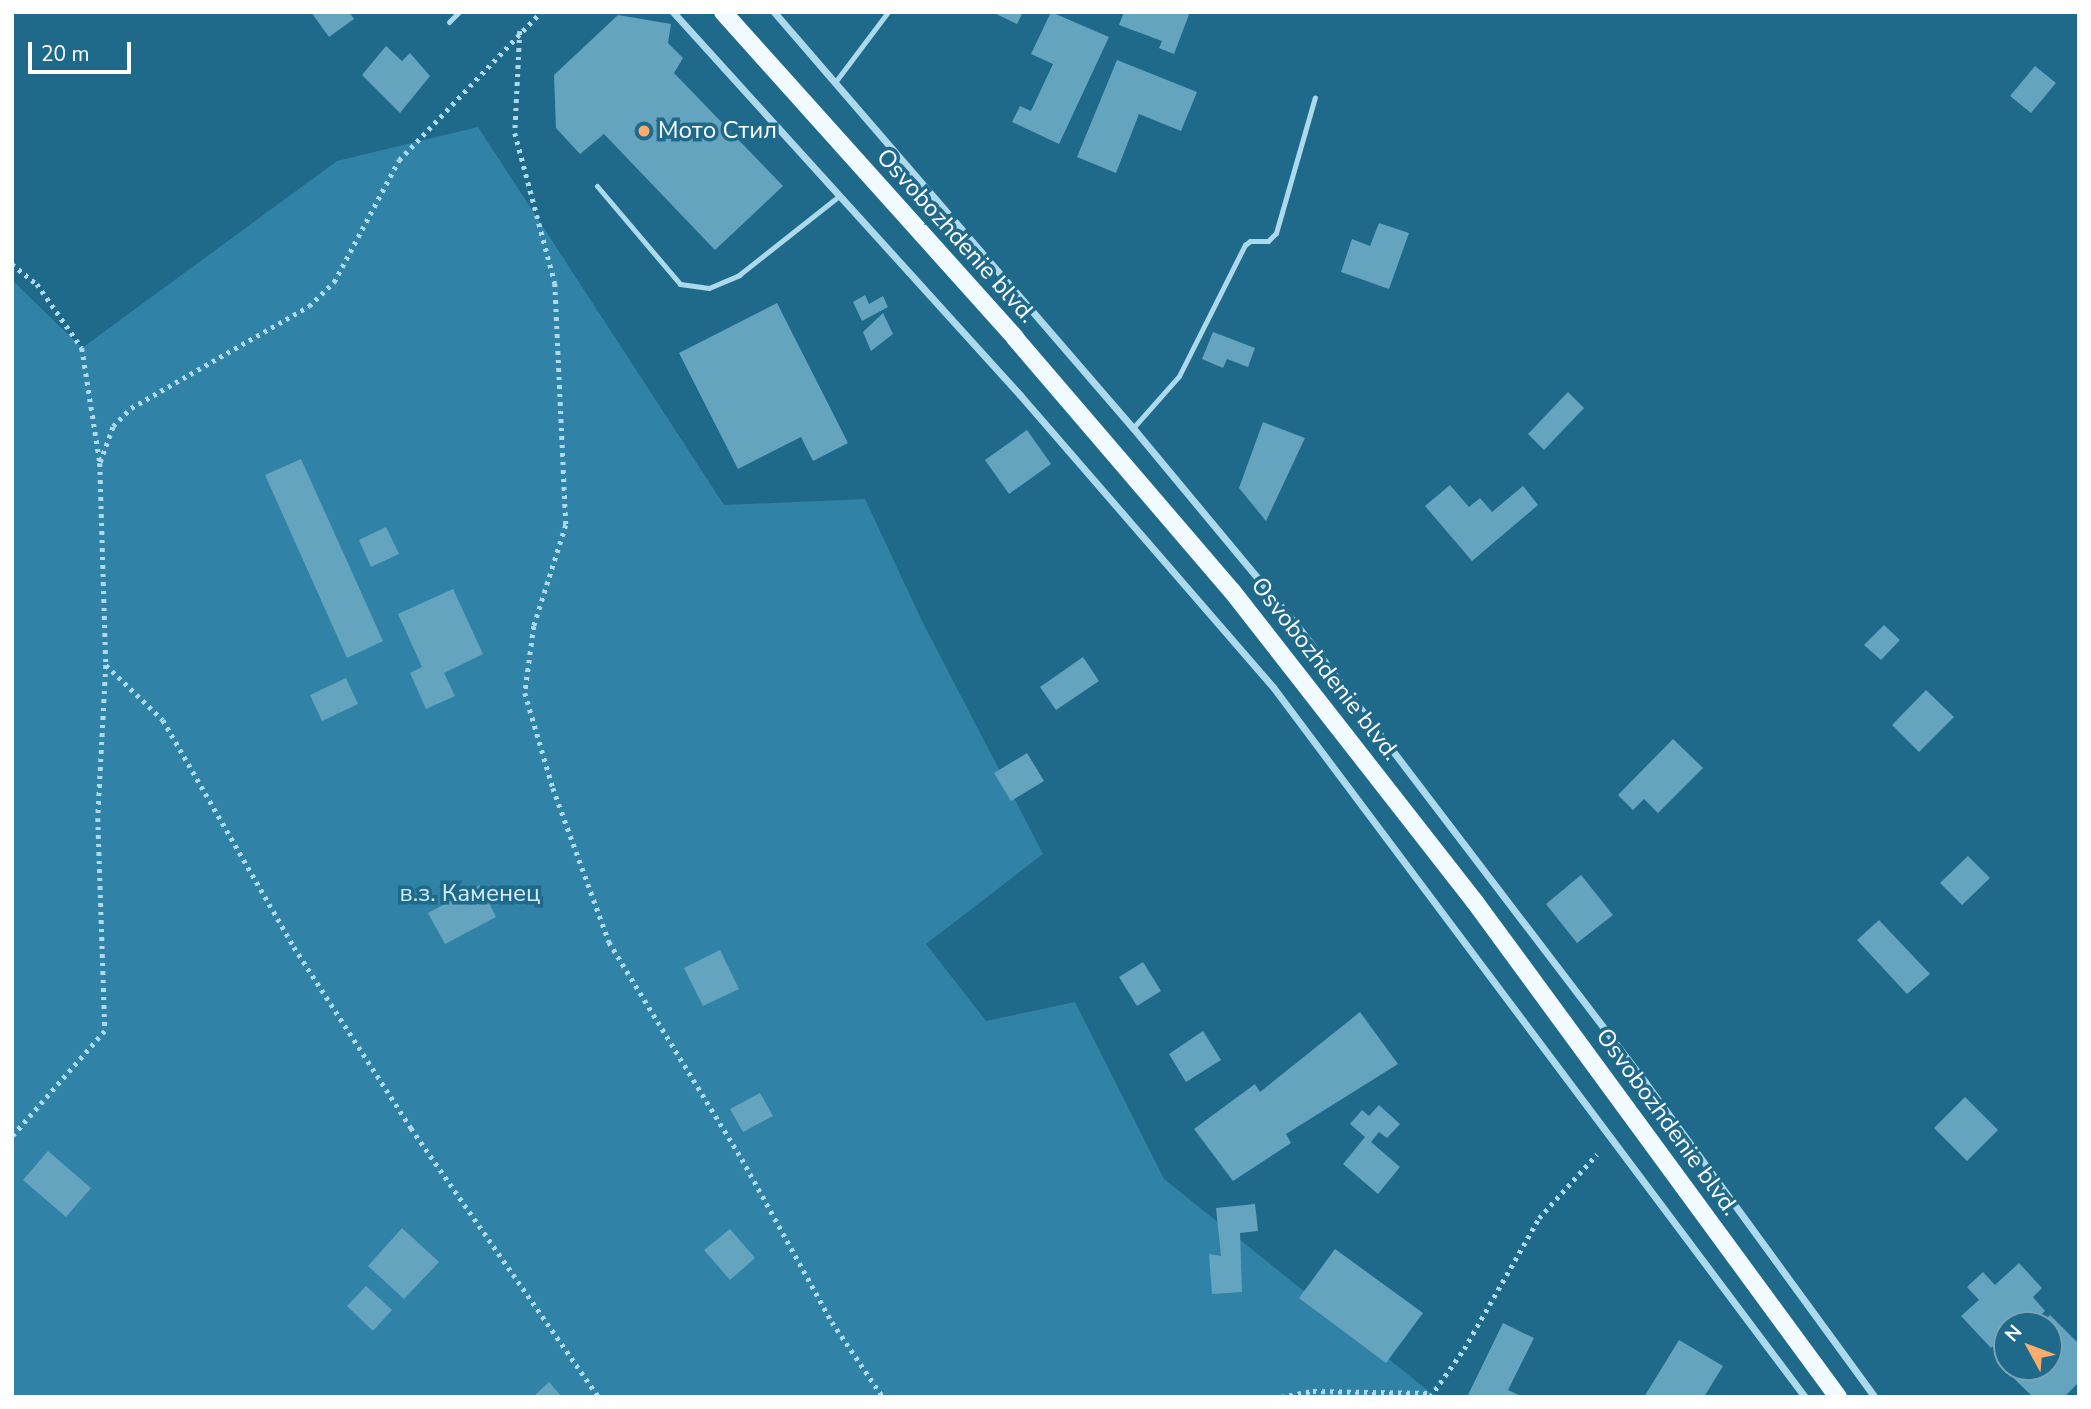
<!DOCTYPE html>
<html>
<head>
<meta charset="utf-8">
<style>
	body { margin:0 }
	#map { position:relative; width:2091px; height:1409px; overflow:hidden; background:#1f698b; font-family:"Nunito Sans",sans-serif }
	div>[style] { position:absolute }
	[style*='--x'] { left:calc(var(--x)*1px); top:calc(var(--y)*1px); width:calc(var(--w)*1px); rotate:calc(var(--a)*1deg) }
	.green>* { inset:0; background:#3083a7 }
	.building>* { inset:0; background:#65a4bf }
	.path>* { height:4.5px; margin-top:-2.25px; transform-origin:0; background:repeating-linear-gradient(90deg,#acd9ec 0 3.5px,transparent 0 8.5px) }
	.service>* { height:5px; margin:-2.5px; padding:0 2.5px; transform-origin:2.5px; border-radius:2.5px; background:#acd9ec }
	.minor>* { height:7px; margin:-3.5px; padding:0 3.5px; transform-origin:3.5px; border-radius:3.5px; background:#acd9ec }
	.primary>* { height:18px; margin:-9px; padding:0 9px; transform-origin:9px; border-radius:9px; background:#f1fafe }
	.dots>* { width:19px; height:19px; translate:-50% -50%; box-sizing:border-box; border:4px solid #1f698b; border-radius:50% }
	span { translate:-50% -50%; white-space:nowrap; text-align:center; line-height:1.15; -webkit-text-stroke:7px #1f698b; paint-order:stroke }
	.poi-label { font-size:24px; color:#fff }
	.left { translate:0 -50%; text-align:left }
	.street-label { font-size:24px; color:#fff }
	.park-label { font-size:24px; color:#d1edf9 }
	.frame { position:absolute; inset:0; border:14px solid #fff; pointer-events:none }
	.north { position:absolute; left:1993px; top:1311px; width:70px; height:70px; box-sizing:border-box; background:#1f698b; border:2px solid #79a5b9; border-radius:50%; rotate:311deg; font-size:19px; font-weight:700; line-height:28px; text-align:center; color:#fff }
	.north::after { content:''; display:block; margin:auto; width:24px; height:32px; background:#faad6c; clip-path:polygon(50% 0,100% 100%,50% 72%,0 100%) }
	.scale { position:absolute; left:28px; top:42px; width:103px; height:32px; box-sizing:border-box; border:4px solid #fff; border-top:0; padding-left:9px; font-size:21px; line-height:24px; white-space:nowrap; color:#fff; -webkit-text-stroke:5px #1f698b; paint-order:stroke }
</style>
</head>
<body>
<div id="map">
	<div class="green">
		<i style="clip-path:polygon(478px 127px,724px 505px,865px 499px,922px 621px,1043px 854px,926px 944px,986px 1021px,1075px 1002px,1164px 1179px,1431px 1393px,1443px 1397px,12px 1397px,12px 280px,82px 348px,337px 161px)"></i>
	</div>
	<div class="building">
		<i style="clip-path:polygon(311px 12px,349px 12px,354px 19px,329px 37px)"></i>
		<i style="clip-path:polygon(992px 12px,1023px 12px,1017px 24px)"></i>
		<i style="clip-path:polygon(1051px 12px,1109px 37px,1059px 144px,1012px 122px,1020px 106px,1031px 111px,1053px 64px,1031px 54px)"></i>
		<i style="clip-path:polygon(1124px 12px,1190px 12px,1174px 54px,1159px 48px,1162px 41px,1119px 25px)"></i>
		<i style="clip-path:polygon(618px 15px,671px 24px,668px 43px,683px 58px,674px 73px,783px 186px,715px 250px,604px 134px,580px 154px,556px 128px,554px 75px)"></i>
		<i style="clip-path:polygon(386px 46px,402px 61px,410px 53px,430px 76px,400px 113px,362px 75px)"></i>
		<i style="clip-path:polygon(1117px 60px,1197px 92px,1181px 131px,1139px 114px,1116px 173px,1077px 157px)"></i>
		<i style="clip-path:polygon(2035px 66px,2056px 83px,2031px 113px,2010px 96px)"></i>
		<i style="clip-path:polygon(1379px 223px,1409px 233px,1389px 289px,1341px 272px,1352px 239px,1370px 246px)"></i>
		<i style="clip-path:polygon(865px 295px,869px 304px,883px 296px,888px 307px,862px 321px,853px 302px)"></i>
		<i style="clip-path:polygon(777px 303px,848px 443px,813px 461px,801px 437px,738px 469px,679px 353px)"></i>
		<i style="clip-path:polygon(883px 313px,893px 334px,871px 351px,863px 332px)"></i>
		<i style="clip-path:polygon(1213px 332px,1255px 348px,1248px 367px,1227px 359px,1223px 368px,1202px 359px)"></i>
		<i style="clip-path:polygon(1568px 392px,1584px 408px,1544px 450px,1528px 434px)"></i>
		<i style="clip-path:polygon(1263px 422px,1305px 438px,1266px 521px,1239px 488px)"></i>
		<i style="clip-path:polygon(1027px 430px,1051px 464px,1009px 494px,985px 460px)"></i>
		<i style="clip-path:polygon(301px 459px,383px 641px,347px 658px,265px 475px)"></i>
		<i style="clip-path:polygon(1450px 485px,1469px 507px,1480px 498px,1492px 512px,1523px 486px,1538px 505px,1472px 561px,1425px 506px)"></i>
		<i style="clip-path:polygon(386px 527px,399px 554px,371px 567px,359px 540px)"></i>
		<i style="clip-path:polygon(453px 589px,483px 654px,444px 673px,455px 696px,426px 709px,410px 673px,422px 667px,398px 614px)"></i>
		<i style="clip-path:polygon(1884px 625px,1900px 640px,1881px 660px,1864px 645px)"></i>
		<i style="clip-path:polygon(1083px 657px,1099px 681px,1056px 710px,1040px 687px)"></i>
		<i style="clip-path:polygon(346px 678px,358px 704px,322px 721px,310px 695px)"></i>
		<i style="clip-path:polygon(1926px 690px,1954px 717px,1919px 752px,1892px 725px)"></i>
		<i style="clip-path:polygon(1673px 739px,1703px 768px,1658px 813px,1644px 799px,1633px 810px,1618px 795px)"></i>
		<i style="clip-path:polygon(1027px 753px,1044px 781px,1011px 801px,994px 773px)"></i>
		<i style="clip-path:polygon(1968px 856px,1990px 878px,1962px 905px,1940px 883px)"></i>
		<i style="clip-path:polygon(1581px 875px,1613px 915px,1577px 943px,1546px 904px)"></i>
		<i style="clip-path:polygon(480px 885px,496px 917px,445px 944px,428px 913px)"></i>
		<i style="clip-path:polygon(1879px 920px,1930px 974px,1907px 994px,1857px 940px)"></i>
		<i style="clip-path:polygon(720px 950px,739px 989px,703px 1006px,684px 968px)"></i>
		<i style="clip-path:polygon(1143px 962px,1161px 991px,1137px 1006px,1119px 977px)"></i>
		<i style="clip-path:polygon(1360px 1012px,1398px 1064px,1286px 1134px,1291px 1143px,1233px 1181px,1194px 1129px,1255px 1084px,1260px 1092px)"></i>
		<i style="clip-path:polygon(1203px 1031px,1221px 1060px,1186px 1082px,1169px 1054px)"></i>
		<i style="clip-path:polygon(760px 1093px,773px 1116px,743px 1132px,730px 1109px)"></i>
		<i style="clip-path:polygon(1965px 1097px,1998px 1130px,1967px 1161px,1934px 1128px)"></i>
		<i style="clip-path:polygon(1379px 1105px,1400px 1124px,1387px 1138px,1379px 1132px,1371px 1142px,1400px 1167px,1378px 1194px,1343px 1164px,1365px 1137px,1350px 1124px,1362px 1110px,1369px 1116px)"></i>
		<i style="clip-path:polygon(48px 1151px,91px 1188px,66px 1217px,23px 1180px)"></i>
		<i style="clip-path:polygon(1255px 1204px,1258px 1231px,1240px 1233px,1242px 1292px,1212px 1294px,1209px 1254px,1221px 1256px,1216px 1208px)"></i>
		<i style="clip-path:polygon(402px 1228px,439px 1262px,404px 1299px,368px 1266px)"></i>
		<i style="clip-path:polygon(730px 1229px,755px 1258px,730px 1280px,704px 1250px)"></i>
		<i style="clip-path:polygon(1335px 1249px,1423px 1313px,1386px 1363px,1299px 1298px)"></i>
		<i style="clip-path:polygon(2019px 1263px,2042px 1288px,2033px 1297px,2045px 1311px,2030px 1325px,2007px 1325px,2007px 1333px,1991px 1348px,1961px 1316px,1979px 1300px,1967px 1287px,1983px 1272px,1995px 1285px)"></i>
		<i style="clip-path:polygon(366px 1286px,392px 1310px,373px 1331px,347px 1306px)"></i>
		<i style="clip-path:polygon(2050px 1315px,2079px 1344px,2079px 1382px,2064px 1397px,2033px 1397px,2001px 1366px,2007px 1360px,2007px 1367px,2049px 1367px,2049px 1325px,2040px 1325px)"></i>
		<i style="clip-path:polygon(1503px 1323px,1534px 1338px,1508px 1390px,1523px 1397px,1467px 1397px)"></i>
		<i style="clip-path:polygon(1679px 1340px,1723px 1366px,1704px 1397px,1644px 1397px)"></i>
		<i style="clip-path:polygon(549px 1382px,562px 1397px,533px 1397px)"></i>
	</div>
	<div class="path">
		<i style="--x:520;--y:31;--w:102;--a:92.8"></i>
		<i style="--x:515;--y:133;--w:155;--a:75.1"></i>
		<i style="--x:555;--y:283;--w:242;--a:87.4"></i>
		<i style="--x:566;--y:525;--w:106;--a:107.6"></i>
		<i style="--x:534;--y:626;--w:68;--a:97.7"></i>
		<i style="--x:525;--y:693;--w:99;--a:73.6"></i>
		<i style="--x:553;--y:788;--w:164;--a:70"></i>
		<i style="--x:609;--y:942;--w:255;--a:58.5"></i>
		<i style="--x:742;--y:1159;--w:186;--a:61.1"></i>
		<i style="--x:832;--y:1322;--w:91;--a:55.8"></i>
		<i style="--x:12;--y:264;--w:32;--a:39"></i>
		<i style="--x:37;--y:284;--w:78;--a:54.9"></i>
		<i style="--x:82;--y:348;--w:116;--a:81.1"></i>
		<i style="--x:100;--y:463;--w:202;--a:88.3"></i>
		<i style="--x:106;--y:665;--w:153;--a:93"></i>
		<i style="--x:98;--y:818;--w:213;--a:88.1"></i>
		<i style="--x:105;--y:1031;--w:141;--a:131.3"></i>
		<i style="--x:100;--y:462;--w:38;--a:-70"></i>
		<i style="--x:113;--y:426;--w:25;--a:-45"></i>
		<i style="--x:131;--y:408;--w:205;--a:-29.8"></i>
		<i style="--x:309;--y:306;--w:35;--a:-44"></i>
		<i style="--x:334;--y:282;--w:138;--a:-62"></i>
		<i style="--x:399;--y:160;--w:205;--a:-46.2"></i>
		<i style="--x:106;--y:665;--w:79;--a:44"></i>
		<i style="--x:163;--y:720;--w:262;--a:60"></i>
		<i style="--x:294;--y:947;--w:216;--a:57.1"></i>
		<i style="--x:411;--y:1128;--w:328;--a:55.1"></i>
		<i style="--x:1281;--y:1397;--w:33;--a:-11"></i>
		<i style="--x:1313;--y:1391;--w:118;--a:1"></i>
		<i style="--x:1430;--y:1397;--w:59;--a:-54.7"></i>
		<i style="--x:1464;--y:1349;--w:151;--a:-60.2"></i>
		<i style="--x:1539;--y:1218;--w:86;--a:-47.8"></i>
	</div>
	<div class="service">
		<i style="--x:449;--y:22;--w:14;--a:-45"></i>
		<i style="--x:836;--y:81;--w:86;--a:-53"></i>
		<i style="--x:597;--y:186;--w:128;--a:49.7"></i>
		<i style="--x:680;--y:284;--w:29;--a:8"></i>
		<i style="--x:709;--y:288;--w:33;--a:-23"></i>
		<i style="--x:739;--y:275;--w:127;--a:-38.3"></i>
		<i style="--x:1133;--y:428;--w:69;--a:-48.5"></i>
		<i style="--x:1179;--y:376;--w:147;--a:-63.3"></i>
		<i style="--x:1245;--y:245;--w:6;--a:-39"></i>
		<i style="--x:1250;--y:241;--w:18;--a:0"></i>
		<i style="--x:1268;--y:241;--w:11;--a:-45"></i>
		<i style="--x:1276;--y:233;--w:141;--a:-74"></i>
	</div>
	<div class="minor">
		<i style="--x:673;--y:12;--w:517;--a:47.82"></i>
		<i style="--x:1020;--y:395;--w:386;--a:49.1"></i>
		<i style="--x:1273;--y:687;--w:887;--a:53.16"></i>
		<i style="--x:774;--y:12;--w:549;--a:49.21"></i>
		<i style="--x:1133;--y:428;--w:255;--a:50.3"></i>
		<i style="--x:1296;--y:624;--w:576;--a:52.69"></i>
		<i style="--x:1645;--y:1082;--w:390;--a:53.9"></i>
	</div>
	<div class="primary">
		<i style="--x:723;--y:12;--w:438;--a:48.1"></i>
		<i style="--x:1015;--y:338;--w:333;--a:49.4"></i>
		<i style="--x:1232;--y:591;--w:395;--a:52"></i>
		<i style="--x:1475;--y:902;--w:614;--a:53.75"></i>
	</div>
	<div class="dots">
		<i style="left:644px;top:131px;background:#faad6c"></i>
	</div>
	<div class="poi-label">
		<span class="left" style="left:658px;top:131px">Мото Стил</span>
	</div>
	<div class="street-label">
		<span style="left:956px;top:236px;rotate:48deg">Osvobozhdenie blvd.</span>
		<span style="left:1325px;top:669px;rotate:52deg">Osvobozhdenie blvd.</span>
		<span style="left:1667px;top:1122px;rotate:54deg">Osvobozhdenie blvd.</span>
	</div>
	<div class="park-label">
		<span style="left:470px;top:894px">в.з. Каменец</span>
	</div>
	<div class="frame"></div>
	<div class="north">N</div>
	<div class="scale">20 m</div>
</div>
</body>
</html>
